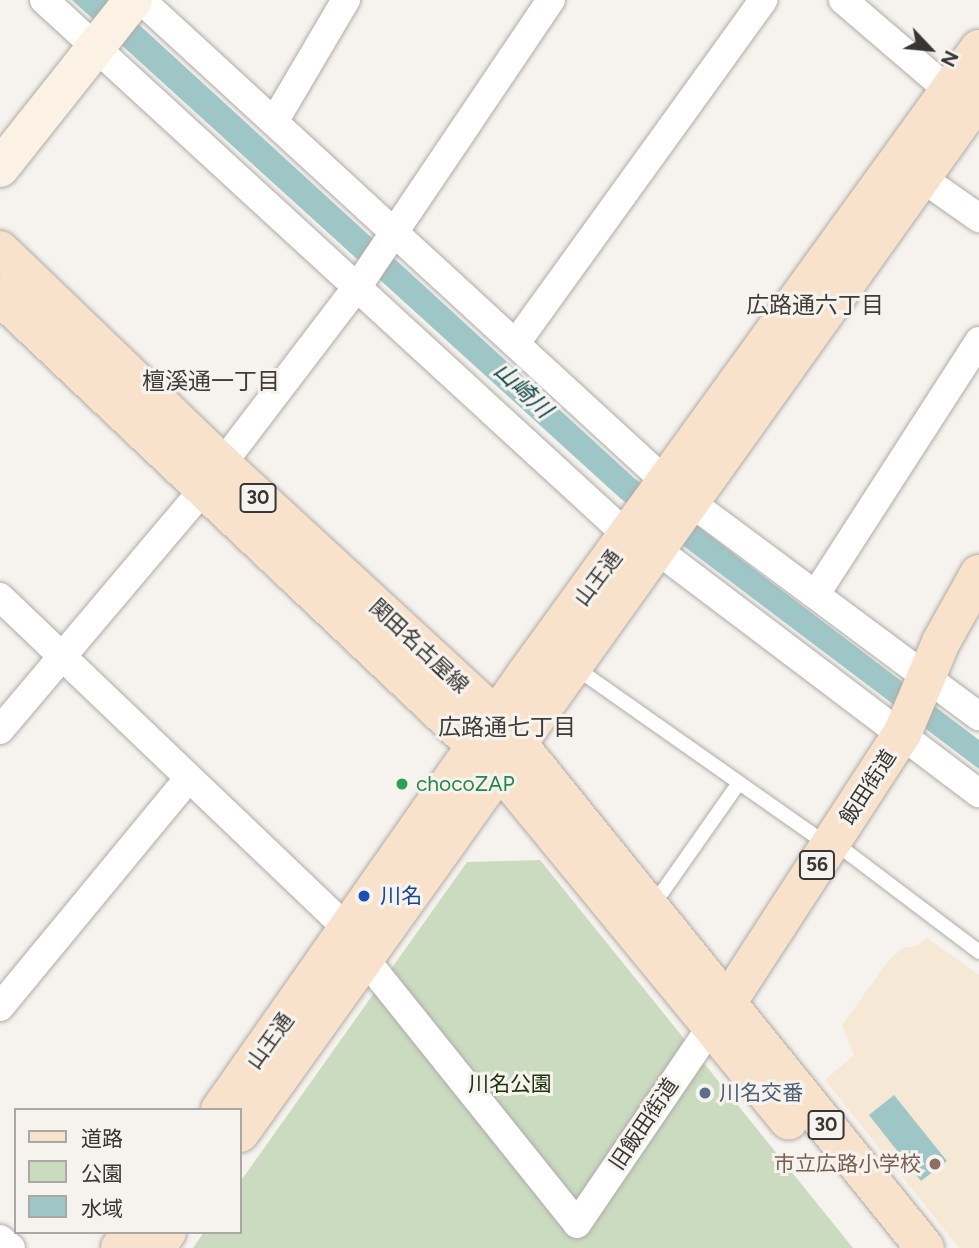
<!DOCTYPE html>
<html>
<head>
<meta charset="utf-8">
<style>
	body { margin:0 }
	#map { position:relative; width:979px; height:1248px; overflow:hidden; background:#f6f3ee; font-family:Figtree,"Noto Sans JP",sans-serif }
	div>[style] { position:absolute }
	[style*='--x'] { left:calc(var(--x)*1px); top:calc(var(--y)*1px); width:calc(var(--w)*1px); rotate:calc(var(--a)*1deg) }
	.education>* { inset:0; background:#f5e8d4 }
	.green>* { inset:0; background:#cadbc0 }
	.water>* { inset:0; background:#9fc6c7 }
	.roads { filter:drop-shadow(0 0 2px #afaca7) drop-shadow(0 0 2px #afaca7) }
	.lane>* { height:14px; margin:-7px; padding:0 7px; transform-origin:7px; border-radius:7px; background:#fff }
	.street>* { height:28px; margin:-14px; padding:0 14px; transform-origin:14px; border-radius:14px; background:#fff }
	.secondary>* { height:38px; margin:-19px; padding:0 19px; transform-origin:19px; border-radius:19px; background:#fcf1e5 }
	.primary>* { height:38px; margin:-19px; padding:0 19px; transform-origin:19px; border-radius:19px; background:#f9e2cb }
	.dots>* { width:19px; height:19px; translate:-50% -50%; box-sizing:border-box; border:4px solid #f6f3ee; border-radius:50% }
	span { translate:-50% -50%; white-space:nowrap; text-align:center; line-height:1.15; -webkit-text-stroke:6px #f6f3ee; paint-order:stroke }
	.shield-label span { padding:2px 5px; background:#f6f3ee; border:2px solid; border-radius:5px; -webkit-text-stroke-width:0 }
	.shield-label { font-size:19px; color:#373634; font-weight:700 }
	.street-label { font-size:21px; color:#373634 }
	.leisure-label { font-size:21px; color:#27864d }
	.left { translate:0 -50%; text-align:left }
	.transit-label { font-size:21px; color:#164399 }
	.park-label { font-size:21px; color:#1b3208 }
	.service-label { font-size:21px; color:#4e5e75 }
	.education-label { font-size:21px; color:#785e54 }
	.right { translate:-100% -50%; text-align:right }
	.neighbourhood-label { font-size:23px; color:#3f3c38 }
	.water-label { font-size:23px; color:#0d484a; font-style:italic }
	.legend { position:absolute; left:14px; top:1108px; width:228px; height:126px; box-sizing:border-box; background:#f6f3ee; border:2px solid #aaa7a4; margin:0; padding:9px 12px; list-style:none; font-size:21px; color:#373634 }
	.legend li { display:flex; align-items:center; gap:14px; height:35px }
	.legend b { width:35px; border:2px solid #aaa7a4 }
	.north { position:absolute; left:895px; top:14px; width:70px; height:70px; -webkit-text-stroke:5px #f6f3ee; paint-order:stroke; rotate:116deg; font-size:19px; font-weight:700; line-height:28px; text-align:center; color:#373634 }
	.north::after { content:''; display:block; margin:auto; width:24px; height:32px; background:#373634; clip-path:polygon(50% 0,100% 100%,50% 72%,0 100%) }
</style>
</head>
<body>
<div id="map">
	<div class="education">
		<i style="clip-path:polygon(927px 938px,979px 975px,979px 1248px,959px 1248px,825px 1080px,854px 1055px,842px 1025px,889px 960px,903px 948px,917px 946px)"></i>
	</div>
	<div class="green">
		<i style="clip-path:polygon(540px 860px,853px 1248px,193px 1248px,204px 1232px,240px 1232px,240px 1182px,467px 862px)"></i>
	</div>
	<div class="water">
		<i style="clip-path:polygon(72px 0,112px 0,634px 478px,979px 740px,979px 769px,620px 498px)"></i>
		<i style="clip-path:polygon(894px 1095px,947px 1161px,921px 1181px,869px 1115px)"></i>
	</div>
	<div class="roads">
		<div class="lane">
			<i style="--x:576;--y:668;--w:308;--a:35.1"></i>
			<i style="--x:835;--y:843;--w:181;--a:37.1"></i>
			<i style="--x:649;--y:902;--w:18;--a:-38"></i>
			<i style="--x:663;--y:891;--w:132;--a:-54.9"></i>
		</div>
		<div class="street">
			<i style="--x:44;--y:0;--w:794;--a:42.55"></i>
			<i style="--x:141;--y:0;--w:716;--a:42.56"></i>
			<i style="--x:843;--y:0;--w:158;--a:40.6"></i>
			<i style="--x:274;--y:122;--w:142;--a:-59.5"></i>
			<i style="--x:922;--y:178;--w:70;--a:35.1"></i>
			<i style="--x:516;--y:343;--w:423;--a:-54.2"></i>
			<i style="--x:222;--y:464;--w:231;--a:-52.7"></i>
			<i style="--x:362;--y:280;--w:338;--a:-56"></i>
			<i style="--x:689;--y:501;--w:361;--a:36.6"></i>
			<i style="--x:656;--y:549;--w:405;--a:37.1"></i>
			<i style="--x:816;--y:594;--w:301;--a:-57.2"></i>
			<i style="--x:0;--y:597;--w:484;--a:43.7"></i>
			<i style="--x:0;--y:730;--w:316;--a:-49.8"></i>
			<i style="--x:365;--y:959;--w:339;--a:51.3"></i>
			<i style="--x:577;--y:1224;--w:240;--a:-55.8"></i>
			<i style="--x:0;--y:1007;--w:296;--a:-50.5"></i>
			<i style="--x:0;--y:1239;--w:14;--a:39"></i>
		</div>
		<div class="secondary">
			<i style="--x:0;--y:168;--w:214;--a:-51.6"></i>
		</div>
		<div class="primary">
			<i style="--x:0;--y:250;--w:308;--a:43.9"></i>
			<i style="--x:222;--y:464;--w:374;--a:42.7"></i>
			<i style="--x:497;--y:718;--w:681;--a:51.08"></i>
			<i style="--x:0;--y:296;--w:688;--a:43.41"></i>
			<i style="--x:500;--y:769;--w:455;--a:50.6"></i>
			<i style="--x:716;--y:1020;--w:341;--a:-57"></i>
			<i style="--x:902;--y:734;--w:100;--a:-67"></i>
			<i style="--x:941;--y:642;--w:78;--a:-60.8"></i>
			<i style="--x:220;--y:1110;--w:533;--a:-54.94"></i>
			<i style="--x:526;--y:674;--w:772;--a:-54.07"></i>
			<i style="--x:240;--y:1133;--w:1273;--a:-54.5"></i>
			<i style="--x:120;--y:1248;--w:20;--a:-53"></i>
			<i style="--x:155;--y:1248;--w:20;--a:-53"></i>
		</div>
	</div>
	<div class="dots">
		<i style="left:402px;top:784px;background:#2e9e5b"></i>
		<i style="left:364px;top:896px;background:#1a4fb4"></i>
		<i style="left:705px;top:1093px;background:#5c6f8a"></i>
		<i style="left:935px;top:1164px;background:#8d6e63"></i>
	</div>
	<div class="shield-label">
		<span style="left:258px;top:498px">30</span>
		<span style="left:817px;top:865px">56</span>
		<span style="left:826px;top:1125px">30</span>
	</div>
	<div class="street-label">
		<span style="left:598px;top:578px;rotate:-53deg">山王通</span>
		<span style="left:419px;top:646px;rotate:43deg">関田名古屋線</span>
		<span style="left:868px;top:787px;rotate:-57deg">飯田街道</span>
		<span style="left:270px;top:1041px;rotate:-54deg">山王通</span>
		<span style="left:644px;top:1124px;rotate:-56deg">旧飯田街道</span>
	</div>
	<div class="leisure-label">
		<span class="left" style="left:416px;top:784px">chocoZAP</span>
	</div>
	<div class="transit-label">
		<span class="left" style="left:380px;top:896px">川名</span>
	</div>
	<div class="park-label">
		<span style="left:510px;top:1084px">川名公園</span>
	</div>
	<div class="service-label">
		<span class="left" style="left:719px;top:1093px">川名交番</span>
	</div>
	<div class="education-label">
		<span class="right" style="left:921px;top:1164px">市立広路小学校</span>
	</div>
	<div class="neighbourhood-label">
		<span style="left:815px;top:305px">広路通六丁目</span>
		<span style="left:211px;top:381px">檀溪通一丁目</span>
		<span style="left:507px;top:727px">広路通七丁目</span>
	</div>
	<div class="water-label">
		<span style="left:523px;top:390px;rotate:43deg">山崎川</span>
	</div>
	<ul class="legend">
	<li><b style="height:9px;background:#f9e2cb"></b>道路</li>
	<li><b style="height:19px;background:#cadbc0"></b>公園</li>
	<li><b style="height:19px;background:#9fc6c7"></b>水域</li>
	</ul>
	<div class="north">N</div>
</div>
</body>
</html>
